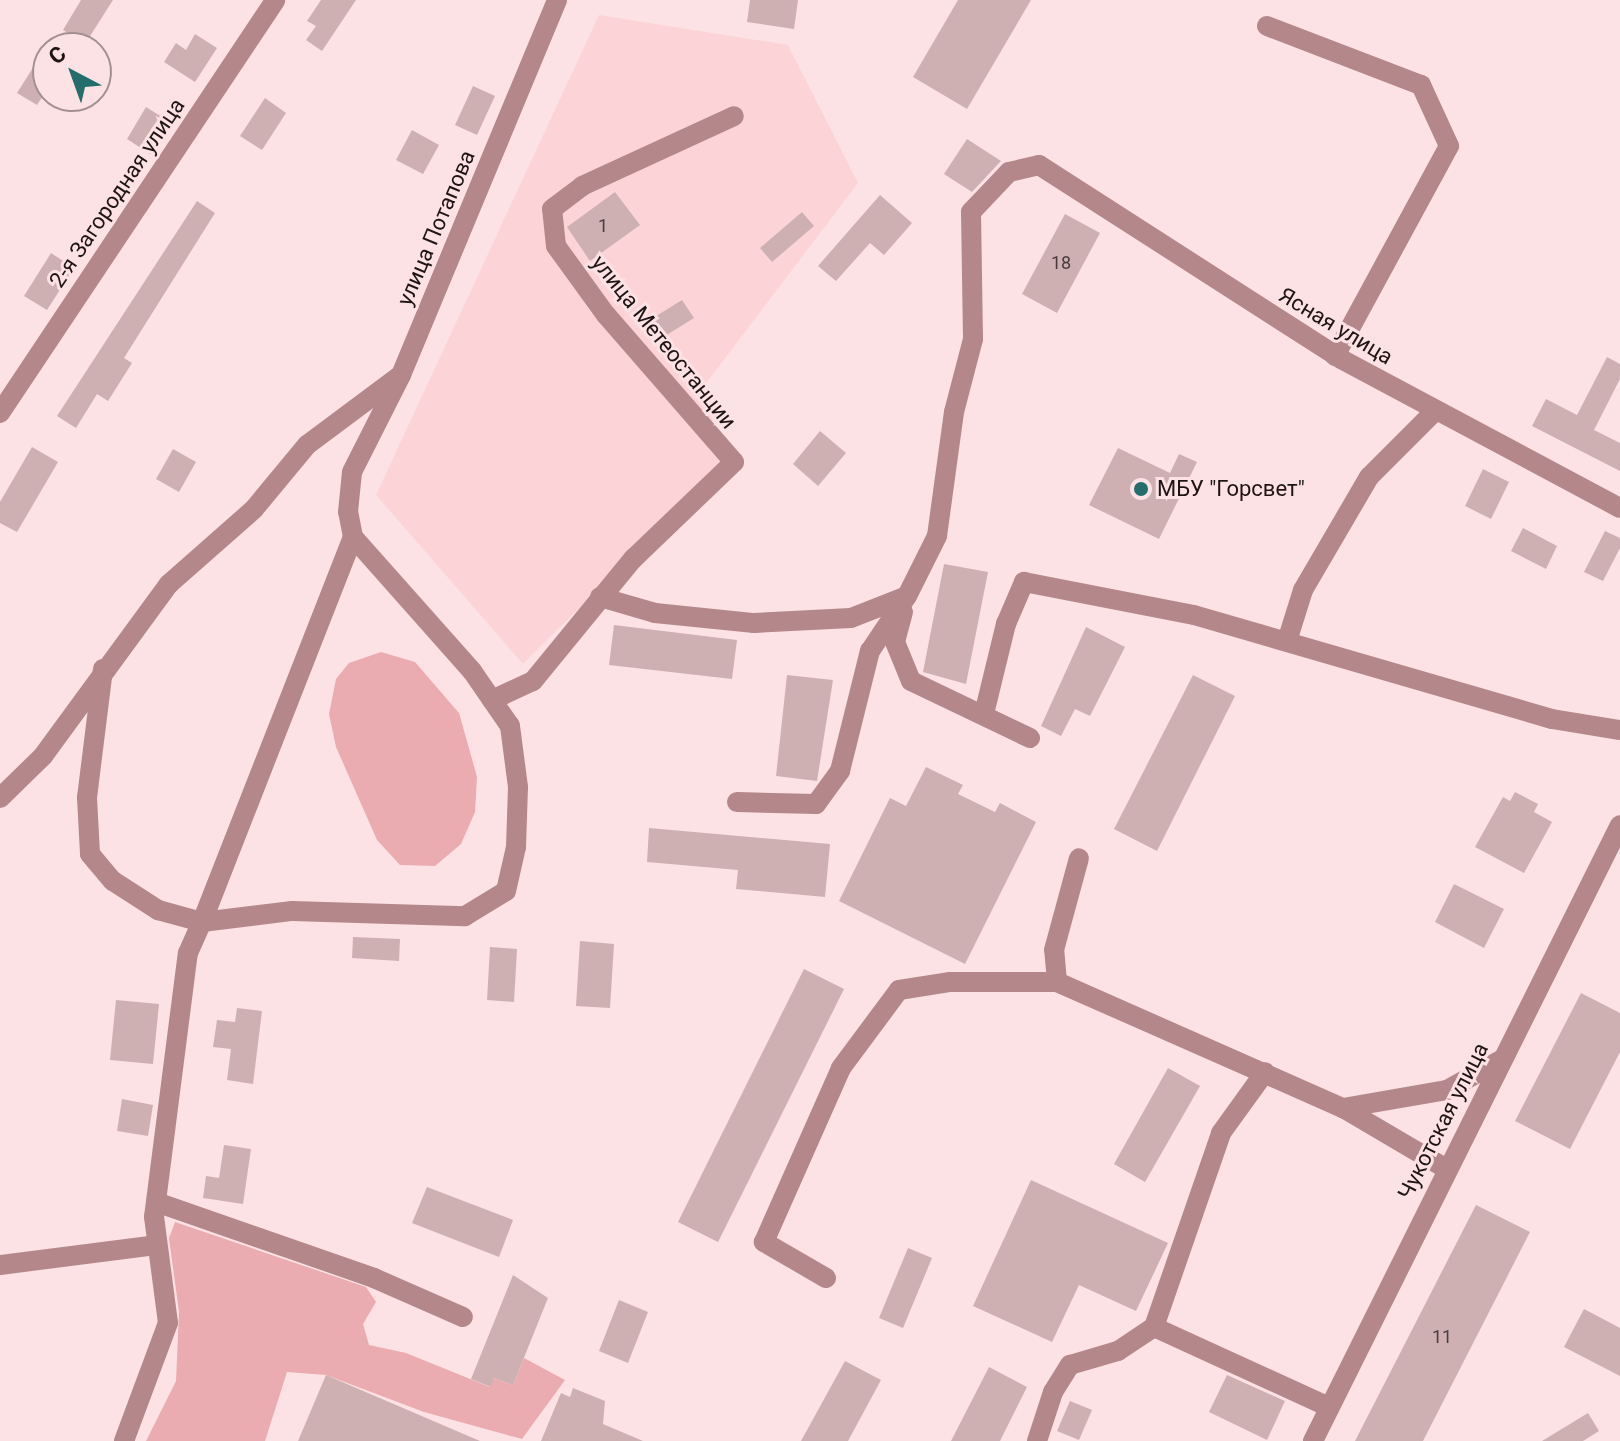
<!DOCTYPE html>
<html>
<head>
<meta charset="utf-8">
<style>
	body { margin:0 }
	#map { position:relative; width:1620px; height:1441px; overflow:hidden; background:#fce2e4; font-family:Roboto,sans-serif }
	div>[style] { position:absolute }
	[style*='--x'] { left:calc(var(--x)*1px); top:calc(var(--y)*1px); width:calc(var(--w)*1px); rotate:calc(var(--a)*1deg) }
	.built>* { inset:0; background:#fcd4d7 }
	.green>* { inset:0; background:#eaacb1 }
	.building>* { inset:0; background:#ceb0b2 }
	.minor>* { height:20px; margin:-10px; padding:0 10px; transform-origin:10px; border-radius:10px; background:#b4878b }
	.dots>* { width:22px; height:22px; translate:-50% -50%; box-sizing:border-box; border:4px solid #fce2e4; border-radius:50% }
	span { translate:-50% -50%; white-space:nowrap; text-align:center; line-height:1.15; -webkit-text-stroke:6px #fce2e4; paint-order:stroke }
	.number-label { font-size:18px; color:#4b3b3c }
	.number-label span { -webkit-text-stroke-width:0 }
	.street-label { font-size:22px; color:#1f1415 }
	.poi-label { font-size:22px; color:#1f1415 }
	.left { translate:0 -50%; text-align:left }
	.north { position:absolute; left:32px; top:32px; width:80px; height:80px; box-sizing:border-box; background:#fce2e4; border:2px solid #a49091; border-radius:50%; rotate:319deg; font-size:22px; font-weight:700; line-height:32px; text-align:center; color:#1f1415 }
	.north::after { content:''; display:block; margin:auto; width:28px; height:36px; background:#236e6d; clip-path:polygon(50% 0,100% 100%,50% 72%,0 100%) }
</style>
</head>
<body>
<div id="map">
	<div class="built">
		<i style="clip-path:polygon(599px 15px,788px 45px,858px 183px,704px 386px,723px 465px,523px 664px,376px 495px)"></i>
	</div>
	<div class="green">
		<i style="clip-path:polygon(381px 652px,415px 662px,459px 713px,477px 777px,475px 812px,461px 844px,435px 866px,400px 865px,377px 840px,336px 747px,329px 714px,336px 679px,349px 663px)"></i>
		<i style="clip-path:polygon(175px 1222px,366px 1287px,376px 1302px,363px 1324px,369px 1345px,406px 1353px,490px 1387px,494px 1378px,513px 1385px,524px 1358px,565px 1380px,522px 1439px,424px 1412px,326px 1375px,287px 1372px,265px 1441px,146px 1441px,176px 1381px,179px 1312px,169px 1238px)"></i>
	</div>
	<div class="building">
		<i style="clip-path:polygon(81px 0,113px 0,85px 44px,63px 30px)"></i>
		<i style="clip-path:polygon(321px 0,356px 0,322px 51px,306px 40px,316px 26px,307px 21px)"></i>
		<i style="clip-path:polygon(750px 0,798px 0,794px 29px,747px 22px)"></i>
		<i style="clip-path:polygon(958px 0,1031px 0,967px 109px,913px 77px)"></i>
		<i style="clip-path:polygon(195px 34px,217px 48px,195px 82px,164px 62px,176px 43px,186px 50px)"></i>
		<i style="clip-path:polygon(48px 44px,48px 88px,37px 105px,17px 93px)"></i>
		<i style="clip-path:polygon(473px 86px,495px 96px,477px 135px,455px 125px)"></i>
		<i style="clip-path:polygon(265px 98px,286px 113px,262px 150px,240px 136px)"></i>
		<i style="clip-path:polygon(146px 107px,170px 122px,150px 154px,127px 139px)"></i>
		<i style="clip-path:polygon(412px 130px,439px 145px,423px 174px,396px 160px)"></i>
		<i style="clip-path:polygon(967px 139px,1001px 161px,972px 192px,944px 174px)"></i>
		<i style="clip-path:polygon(615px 192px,640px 225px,590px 261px,567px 227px)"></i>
		<i style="clip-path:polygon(880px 195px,912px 223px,884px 255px,870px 243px,836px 281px,818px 266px)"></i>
		<i style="clip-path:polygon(197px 201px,215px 213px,124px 358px,132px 363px,108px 401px,97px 394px,76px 428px,57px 416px)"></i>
		<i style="clip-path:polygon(802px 212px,814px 226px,772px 262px,760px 248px)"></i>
		<i style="clip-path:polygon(1065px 214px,1100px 233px,1057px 313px,1022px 294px)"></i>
		<i style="clip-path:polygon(51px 253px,74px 268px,47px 310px,24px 296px)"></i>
		<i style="clip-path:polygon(682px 300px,694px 318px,657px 341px,645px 323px)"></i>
		<i style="clip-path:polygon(1607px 357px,1620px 364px,1620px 379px,1594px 430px,1620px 443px,1620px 471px,1532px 426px,1546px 399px,1577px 415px)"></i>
		<i style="clip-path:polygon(820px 431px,846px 453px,818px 486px,793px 464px)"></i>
		<i style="clip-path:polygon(32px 447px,58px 462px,17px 532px,0 523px,0 502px)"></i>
		<i style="clip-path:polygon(1118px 448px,1170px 473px,1179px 454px,1197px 462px,1159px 539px,1089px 505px)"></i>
		<i style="clip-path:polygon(173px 449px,196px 462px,179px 492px,156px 479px)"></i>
		<i style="clip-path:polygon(1483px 469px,1509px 482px,1491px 519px,1465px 506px)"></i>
		<i style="clip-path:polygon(1523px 528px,1557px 546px,1546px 569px,1511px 551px)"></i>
		<i style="clip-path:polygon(1605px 531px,1620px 538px,1620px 548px,1603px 581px,1584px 572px)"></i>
		<i style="clip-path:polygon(944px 564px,988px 572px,966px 684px,923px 672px)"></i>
		<i style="clip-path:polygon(614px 625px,737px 640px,732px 679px,609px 665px)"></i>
		<i style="clip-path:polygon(1086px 627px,1125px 647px,1090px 716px,1075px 709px,1061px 736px,1041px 726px)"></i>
		<i style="clip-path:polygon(787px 675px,833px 680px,817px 781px,776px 776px)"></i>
		<i style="clip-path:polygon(1193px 675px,1235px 696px,1157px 851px,1114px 829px)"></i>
		<i style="clip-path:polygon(926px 767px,963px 785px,958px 794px,995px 812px,1000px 803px,1036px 822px,965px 964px,839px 901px,890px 798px,906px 806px)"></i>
		<i style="clip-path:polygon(1515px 792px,1538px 804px,1534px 812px,1552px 822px,1524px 873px,1475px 847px,1503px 797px,1510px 801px)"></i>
		<i style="clip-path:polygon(649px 828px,830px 844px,825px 897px,736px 889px,738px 870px,647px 862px)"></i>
		<i style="clip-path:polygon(1454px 884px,1504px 909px,1484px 948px,1435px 922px)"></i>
		<i style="clip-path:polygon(353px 937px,400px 939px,399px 961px,352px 958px)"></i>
		<i style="clip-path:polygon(580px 941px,614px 944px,610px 1008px,576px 1006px)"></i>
		<i style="clip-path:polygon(490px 947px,517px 949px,514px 1002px,487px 1000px)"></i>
		<i style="clip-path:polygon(804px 969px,844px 989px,718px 1242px,678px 1222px)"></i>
		<i style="clip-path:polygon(1581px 993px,1620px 1013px,1620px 1052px,1570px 1149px,1515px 1121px)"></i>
		<i style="clip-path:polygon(116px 1000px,159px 1004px,153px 1064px,110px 1060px)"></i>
		<i style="clip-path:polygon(237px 1008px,262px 1011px,253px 1084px,227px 1080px,231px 1049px,213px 1047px,217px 1020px,235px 1022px)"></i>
		<i style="clip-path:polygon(1168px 1068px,1200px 1086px,1145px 1182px,1114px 1164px)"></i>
		<i style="clip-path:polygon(122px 1099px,153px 1105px,148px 1136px,117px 1131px)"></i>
		<i style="clip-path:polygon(224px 1145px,251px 1149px,243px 1204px,203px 1198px,206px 1176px,219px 1178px)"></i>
		<i style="clip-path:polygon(1031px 1180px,1168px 1243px,1136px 1311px,1079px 1285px,1052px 1342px,973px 1306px)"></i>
		<i style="clip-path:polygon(427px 1187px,513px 1220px,499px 1257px,412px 1223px)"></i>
		<i style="clip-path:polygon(1476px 1205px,1530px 1232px,1423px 1441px,1355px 1441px)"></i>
		<i style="clip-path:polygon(908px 1248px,932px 1258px,903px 1328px,879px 1318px)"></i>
		<i style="clip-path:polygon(513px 1275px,548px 1298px,513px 1385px,494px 1378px,491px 1387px,471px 1379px)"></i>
		<i style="clip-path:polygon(619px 1300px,648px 1312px,628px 1363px,599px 1351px)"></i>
		<i style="clip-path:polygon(1584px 1309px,1620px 1328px,1620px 1376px,1564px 1347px)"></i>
		<i style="clip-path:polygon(845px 1361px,881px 1380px,848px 1441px,801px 1441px)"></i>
		<i style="clip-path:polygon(989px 1367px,1027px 1387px,1000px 1441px,951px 1441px)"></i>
		<i style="clip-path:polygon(326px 1375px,480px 1441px,298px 1441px)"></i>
		<i style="clip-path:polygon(1227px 1375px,1285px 1401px,1267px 1440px,1209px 1412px)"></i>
		<i style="clip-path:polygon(573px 1388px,605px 1401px,603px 1424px,643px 1441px,541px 1441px,561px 1393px,570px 1397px)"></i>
		<i style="clip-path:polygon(1070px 1401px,1092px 1410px,1079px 1440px,1057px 1431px)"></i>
		<i style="clip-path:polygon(1588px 1413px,1599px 1431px,1583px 1441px,1542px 1441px)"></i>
	</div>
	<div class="minor">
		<i style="--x:1267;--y:26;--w:165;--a:21"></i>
		<i style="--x:1421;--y:85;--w:67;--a:65.3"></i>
		<i style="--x:1449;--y:146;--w:239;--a:118.5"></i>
		<i style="--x:0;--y:413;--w:496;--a:-56.3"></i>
		<i style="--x:600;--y:597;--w:57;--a:16.2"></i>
		<i style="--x:655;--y:613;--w:100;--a:5.8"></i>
		<i style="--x:754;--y:623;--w:97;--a:-3"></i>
		<i style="--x:851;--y:618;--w:60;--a:-21.4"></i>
		<i style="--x:907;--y:596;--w:67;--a:-63.4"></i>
		<i style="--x:937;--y:536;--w:125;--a:-82.2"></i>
		<i style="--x:954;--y:412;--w:75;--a:-75.4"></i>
		<i style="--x:973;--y:339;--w:127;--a:-90.9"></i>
		<i style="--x:971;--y:212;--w:55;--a:-46.5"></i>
		<i style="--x:1009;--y:172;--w:31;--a:-13"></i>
		<i style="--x:1039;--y:165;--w:359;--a:32.7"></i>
		<i style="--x:1341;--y:359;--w:316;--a:28.1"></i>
		<i style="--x:903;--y:612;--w:31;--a:105"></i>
		<i style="--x:895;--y:642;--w:42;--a:67.7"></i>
		<i style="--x:911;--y:681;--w:132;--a:25.6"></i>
		<i style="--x:1288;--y:638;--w:50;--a:-72.6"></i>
		<i style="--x:1303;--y:590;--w:131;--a:-59.7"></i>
		<i style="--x:1369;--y:477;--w:93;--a:-45"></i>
		<i style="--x:103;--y:669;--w:130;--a:97.1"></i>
		<i style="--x:87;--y:798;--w:56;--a:86.9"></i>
		<i style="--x:90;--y:854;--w:35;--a:50"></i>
		<i style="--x:113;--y:881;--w:54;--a:32.8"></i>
		<i style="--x:158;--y:910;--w:46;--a:15.3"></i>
		<i style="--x:202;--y:922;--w:414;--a:-68.6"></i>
		<i style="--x:492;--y:700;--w:45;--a:-24.9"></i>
		<i style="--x:533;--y:681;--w:158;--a:-50.7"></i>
		<i style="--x:633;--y:559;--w:140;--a:-43.8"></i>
		<i style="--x:734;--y:462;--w:195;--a:-131"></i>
		<i style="--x:606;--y:315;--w:85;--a:-125.9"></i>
		<i style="--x:556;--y:246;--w:37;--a:-96"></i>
		<i style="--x:552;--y:209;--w:38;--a:-37"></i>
		<i style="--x:582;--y:186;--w:167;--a:-24.7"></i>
		<i style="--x:984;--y:714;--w:93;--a:-76.3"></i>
		<i style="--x:1006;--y:624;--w:46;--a:-66.8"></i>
		<i style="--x:1024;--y:582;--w:173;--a:11"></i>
		<i style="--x:1194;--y:615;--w:373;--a:16.2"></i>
		<i style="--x:1552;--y:719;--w:69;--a:9.2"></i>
		<i style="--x:0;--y:798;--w:60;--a:-44.3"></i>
		<i style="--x:43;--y:756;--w:213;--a:-53.8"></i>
		<i style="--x:169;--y:584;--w:113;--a:-41.4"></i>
		<i style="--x:254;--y:509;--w:83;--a:-50.4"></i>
		<i style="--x:307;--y:445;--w:117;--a:-36.7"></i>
		<i style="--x:737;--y:802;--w:79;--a:1.5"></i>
		<i style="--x:816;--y:804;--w:41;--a:-54"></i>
		<i style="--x:840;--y:771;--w:124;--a:-76"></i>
		<i style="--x:870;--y:651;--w:66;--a:-56.1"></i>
		<i style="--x:1057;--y:982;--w:32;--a:-95"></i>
		<i style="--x:1054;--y:950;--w:95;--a:-74.8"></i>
		<i style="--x:1343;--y:1108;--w:106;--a:-9.8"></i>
		<i style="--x:1447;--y:1090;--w:60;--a:-29.1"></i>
		<i style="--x:156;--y:1202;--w:231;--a:19.2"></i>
		<i style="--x:374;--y:1278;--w:97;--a:23.7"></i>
		<i style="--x:0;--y:1265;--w:157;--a:-7.3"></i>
		<i style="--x:826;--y:1278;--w:72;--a:-149.9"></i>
		<i style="--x:764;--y:1242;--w:190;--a:-66.1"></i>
		<i style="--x:841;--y:1068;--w:97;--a:-53.4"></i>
		<i style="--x:899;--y:990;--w:52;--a:-8.9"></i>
		<i style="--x:950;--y:982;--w:107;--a:0"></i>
		<i style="--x:1057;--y:982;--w:313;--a:23.8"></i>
		<i style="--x:1343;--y:1108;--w:118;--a:30.5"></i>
		<i style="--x:1154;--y:1327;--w:205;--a:-70.9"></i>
		<i style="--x:1221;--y:1133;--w:75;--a:-54.2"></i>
		<i style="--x:124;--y:1441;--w:126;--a:-69.6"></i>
		<i style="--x:168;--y:1323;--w:107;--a:-97.5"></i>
		<i style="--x:154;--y:1217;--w:266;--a:-82.7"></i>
		<i style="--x:188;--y:953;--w:34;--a:-66"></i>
		<i style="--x:202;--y:922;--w:91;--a:-7"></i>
		<i style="--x:292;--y:911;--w:173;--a:1.7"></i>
		<i style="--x:465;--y:916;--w:48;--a:-31.4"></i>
		<i style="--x:506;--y:891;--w:45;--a:-77.2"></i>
		<i style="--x:516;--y:847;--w:60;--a:-88.1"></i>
		<i style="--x:518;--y:787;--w:62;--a:-97.5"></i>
		<i style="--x:510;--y:726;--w:67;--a:-124.6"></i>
		<i style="--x:472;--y:671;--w:179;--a:-131.6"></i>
		<i style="--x:353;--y:537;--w:25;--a:-101"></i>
		<i style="--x:348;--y:512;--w:40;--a:-84.3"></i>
		<i style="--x:352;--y:472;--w:109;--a:-63.2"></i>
		<i style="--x:401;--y:375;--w:406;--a:-67.4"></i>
		<i style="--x:1037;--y:1441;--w:52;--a:-71.9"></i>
		<i style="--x:1053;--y:1392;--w:32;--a:-58"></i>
		<i style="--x:1070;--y:1365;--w:50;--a:-16.3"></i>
		<i style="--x:1118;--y:1351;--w:43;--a:-33.7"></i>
		<i style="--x:1154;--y:1327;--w:192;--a:24.6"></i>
		<i style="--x:1313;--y:1441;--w:688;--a:-63.51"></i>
	</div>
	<div class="dots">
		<i style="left:1141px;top:489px;background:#236e6d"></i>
	</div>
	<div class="number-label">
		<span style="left:603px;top:226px">1</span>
		<span style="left:1061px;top:263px">18</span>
		<span style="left:1442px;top:1337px">11</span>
	</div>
	<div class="street-label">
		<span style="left:117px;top:193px;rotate:-56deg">2-я Загородная улица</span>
		<span style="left:436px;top:228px;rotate:-67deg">улица Потапова</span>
		<span style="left:1336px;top:326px;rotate:31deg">Ясная улица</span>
		<span style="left:664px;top:342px;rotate:51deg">улица Метеостанции</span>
		<span style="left:1443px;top:1121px;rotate:-63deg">Чукотская улица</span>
	</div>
	<div class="poi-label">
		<span class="left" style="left:1157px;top:489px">МБУ "Горсвет"</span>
	</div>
	<div class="north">С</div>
</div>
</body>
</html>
